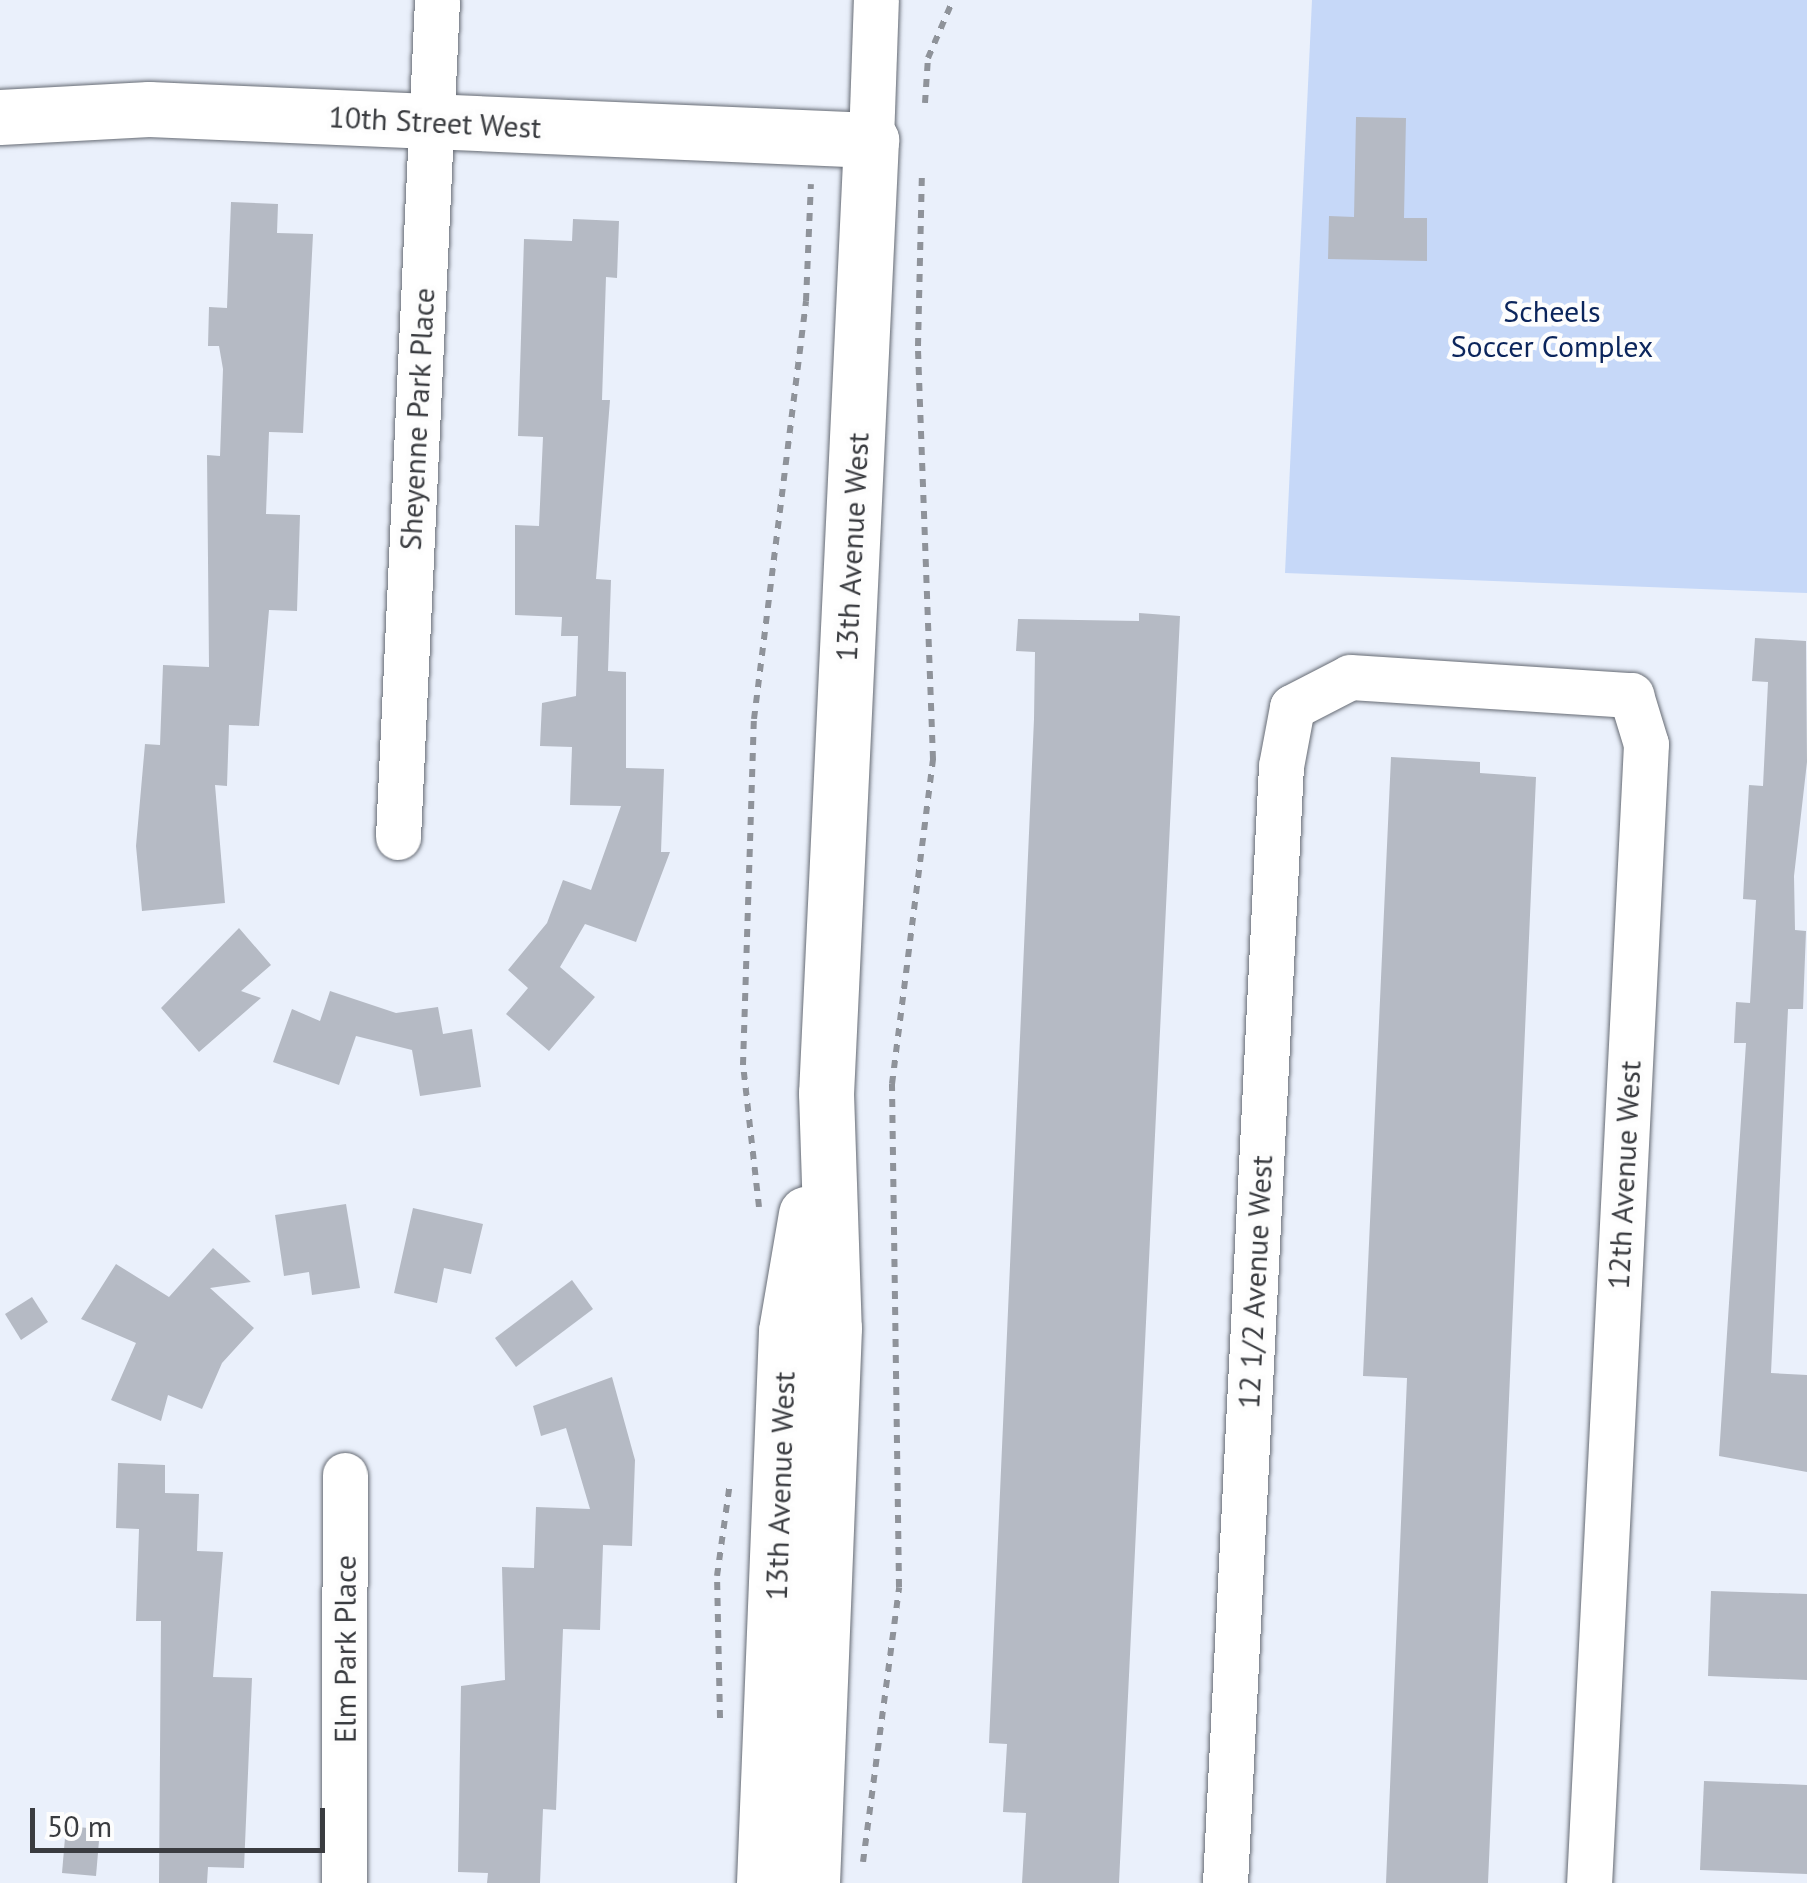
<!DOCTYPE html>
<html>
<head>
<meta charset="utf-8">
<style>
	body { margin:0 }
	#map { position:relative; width:1807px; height:1883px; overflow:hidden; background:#eaf0fb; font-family:"PT Sans",sans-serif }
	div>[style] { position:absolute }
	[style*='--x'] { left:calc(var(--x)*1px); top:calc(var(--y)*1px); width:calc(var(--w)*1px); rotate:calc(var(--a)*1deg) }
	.green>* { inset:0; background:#c6d8f8 }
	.building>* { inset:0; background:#b5bac4 }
	.path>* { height:6px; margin-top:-3px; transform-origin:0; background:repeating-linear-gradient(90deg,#8f939a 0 8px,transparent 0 16px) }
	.roads { filter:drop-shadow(0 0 2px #666b74) drop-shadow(0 0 2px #666b74) }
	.minor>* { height:45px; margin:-22.5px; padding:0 22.5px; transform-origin:22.5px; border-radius:22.5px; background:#fff }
	.tertiary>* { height:55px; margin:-27.5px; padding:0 27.5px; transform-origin:27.5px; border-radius:27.5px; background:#fff }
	span { translate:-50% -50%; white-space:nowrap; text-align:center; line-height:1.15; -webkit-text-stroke:9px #fdfdfd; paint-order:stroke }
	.street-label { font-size:30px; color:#3a3c40 }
	.park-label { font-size:30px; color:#0b255c }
	.scale { position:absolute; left:30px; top:1808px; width:295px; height:45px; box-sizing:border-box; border:5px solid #3a3c40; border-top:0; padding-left:12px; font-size:30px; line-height:35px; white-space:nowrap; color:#3a3c40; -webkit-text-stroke:8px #fdfdfd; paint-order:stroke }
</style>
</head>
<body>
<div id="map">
	<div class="green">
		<i style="clip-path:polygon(1312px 0,1807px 0,1807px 593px,1285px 573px)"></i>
	</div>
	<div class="building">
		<i style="clip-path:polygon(1356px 117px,1406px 118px,1404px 218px,1427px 218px,1427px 261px,1328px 259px,1329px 216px,1354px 217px)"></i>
		<i style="clip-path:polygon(231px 202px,278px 204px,277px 233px,313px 234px,303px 433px,269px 432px,266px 514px,300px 515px,297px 611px,269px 610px,259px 726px,229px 725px,227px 786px,215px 785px,225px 903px,142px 911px,136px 846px,145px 744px,160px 745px,163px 665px,209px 667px,207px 455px,220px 456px,223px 369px,219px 346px,208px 346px,209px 307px,227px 308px)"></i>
		<i style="clip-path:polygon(573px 219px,619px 221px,617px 278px,606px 277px,602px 400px,610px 400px,596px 579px,611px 580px,608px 671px,626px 672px,626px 768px,664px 769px,661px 852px,670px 852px,636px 942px,585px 924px,560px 967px,595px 997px,549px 1051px,506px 1014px,528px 988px,508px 970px,547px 923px,563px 880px,591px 890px,621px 806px,570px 805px,572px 747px,540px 746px,542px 703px,576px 696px,578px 636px,561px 636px,562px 617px,515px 615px,515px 525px,539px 526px,543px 437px,518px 436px,524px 239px,572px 241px)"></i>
		<i style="clip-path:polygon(1139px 613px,1180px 616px,1119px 1883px,1022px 1883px,1026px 1813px,1003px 1812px,1007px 1744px,989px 1743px,1034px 719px,1035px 652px,1016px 651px,1018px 619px,1139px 621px)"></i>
		<i style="clip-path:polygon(1755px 638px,1806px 641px,1807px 762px,1794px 876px,1795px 930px,1806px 931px,1803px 1009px,1788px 1009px,1771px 1373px,1807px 1375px,1807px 1472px,1719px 1456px,1746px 1043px,1734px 1043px,1736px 1002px,1750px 1003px,1756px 900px,1743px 899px,1749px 785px,1763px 786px,1768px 682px,1752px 681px)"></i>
		<i style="clip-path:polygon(1391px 757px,1480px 762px,1480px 773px,1536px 777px,1488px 1883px,1386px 1883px,1407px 1378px,1363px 1376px)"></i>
		<i style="clip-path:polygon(239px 928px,271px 965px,241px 991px,261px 998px,199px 1052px,161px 1008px)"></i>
		<i style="clip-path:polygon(330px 991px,396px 1013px,438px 1007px,443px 1034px,472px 1029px,481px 1087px,420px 1096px,412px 1050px,356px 1036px,339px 1085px,273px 1062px,292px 1009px,320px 1021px)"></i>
		<i style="clip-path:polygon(346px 1204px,360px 1288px,312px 1295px,309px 1272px,284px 1276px,275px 1215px)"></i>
		<i style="clip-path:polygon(413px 1208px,483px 1224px,471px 1274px,444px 1268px,437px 1303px,394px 1293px)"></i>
		<i style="clip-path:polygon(213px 1248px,251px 1282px,210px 1288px,254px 1328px,222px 1363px,202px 1409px,168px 1395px,161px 1421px,111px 1400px,136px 1343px,81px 1319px,116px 1264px,169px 1297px)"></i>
		<i style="clip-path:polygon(572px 1280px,593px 1309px,516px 1367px,495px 1338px)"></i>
		<i style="clip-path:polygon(32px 1297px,48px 1322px,21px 1340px,5px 1314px)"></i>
		<i style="clip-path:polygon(612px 1377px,635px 1460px,632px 1546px,603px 1545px,600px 1630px,563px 1629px,556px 1810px,543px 1809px,540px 1883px,487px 1883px,488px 1873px,458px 1872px,461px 1686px,505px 1680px,502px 1567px,534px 1568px,536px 1507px,590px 1509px,566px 1428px,541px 1436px,533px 1406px)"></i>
		<i style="clip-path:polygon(118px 1463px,165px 1465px,165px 1493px,199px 1494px,197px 1551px,223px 1552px,213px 1677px,252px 1678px,244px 1868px,208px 1867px,207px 1883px,159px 1883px,161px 1621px,136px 1621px,139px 1529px,116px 1528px)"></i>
		<i style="clip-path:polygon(1711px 1591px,1807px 1594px,1807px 1680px,1708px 1676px)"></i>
		<i style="clip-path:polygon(1704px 1781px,1807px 1785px,1807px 1874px,1700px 1870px)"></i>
		<i style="clip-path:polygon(66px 1826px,100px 1829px,96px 1876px,62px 1873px)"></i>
	</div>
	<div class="path">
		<i style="--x:925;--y:103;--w:45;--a:-86.2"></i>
		<i style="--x:928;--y:58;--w:63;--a:-66.7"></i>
		<i style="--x:759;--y:1207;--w:143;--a:-96.4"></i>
		<i style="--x:743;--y:1065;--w:346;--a:-88.2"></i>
		<i style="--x:754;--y:719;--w:421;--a:-82.9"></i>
		<i style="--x:806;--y:301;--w:117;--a:-87.6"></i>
		<i style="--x:720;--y:1718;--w:142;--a:-91.2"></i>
		<i style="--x:717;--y:1576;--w:95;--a:-82.1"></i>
		<i style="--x:863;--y:1862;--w:277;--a:-82.5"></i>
		<i style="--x:899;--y:1587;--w:503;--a:-90.8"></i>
		<i style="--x:892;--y:1084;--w:328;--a:-82.8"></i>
		<i style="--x:933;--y:759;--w:413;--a:-92.1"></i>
		<i style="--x:918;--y:346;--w:170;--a:-88.7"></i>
	</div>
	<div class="roads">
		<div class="minor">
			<i style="--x:871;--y:140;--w:140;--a:-88"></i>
			<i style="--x:398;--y:837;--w:838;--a:-87.33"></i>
			<i style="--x:344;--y:1883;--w:408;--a:-89.9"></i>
			<i style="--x:1225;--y:1883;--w:1118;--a:-87.13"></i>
			<i style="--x:1281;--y:766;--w:60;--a:-79.4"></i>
			<i style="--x:1292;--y:707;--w:65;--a:-27.3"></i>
			<i style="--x:1350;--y:677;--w:282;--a:3.7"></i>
			<i style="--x:1631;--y:695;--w:51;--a:73"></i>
			<i style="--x:1646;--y:744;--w:1140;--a:92.86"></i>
		</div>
		<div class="tertiary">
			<i style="--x:0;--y:117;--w:149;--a:-3.1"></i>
			<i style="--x:149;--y:109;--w:723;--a:2.46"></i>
			<i style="--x:871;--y:140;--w:954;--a:92.7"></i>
			<i style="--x:826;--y:1093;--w:235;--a:88.1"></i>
			<i style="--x:834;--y:1328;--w:555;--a:92.27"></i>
			<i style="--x:764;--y:1883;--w:552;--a:-87.72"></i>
			<i style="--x:786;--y:1331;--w:119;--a:-80.3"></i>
		</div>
	</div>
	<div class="street-label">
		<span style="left:435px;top:122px;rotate:3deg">10th Street West</span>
		<span style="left:417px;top:419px;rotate:-87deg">Sheyenne Park Place</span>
		<span style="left:852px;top:547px;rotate:-87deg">13th Avenue West</span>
		<span style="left:1624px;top:1175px;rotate:-87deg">12th Avenue West</span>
		<span style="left:1255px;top:1282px;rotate:-87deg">12 1/2 Avenue West</span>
		<span style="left:780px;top:1486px;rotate:-88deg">13th Avenue West</span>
		<span style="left:345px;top:1649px;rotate:-90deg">Elm Park Place</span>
	</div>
	<div class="park-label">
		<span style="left:1552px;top:328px">Scheels<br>Soccer Complex</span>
	</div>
	<div class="scale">50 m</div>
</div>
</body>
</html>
